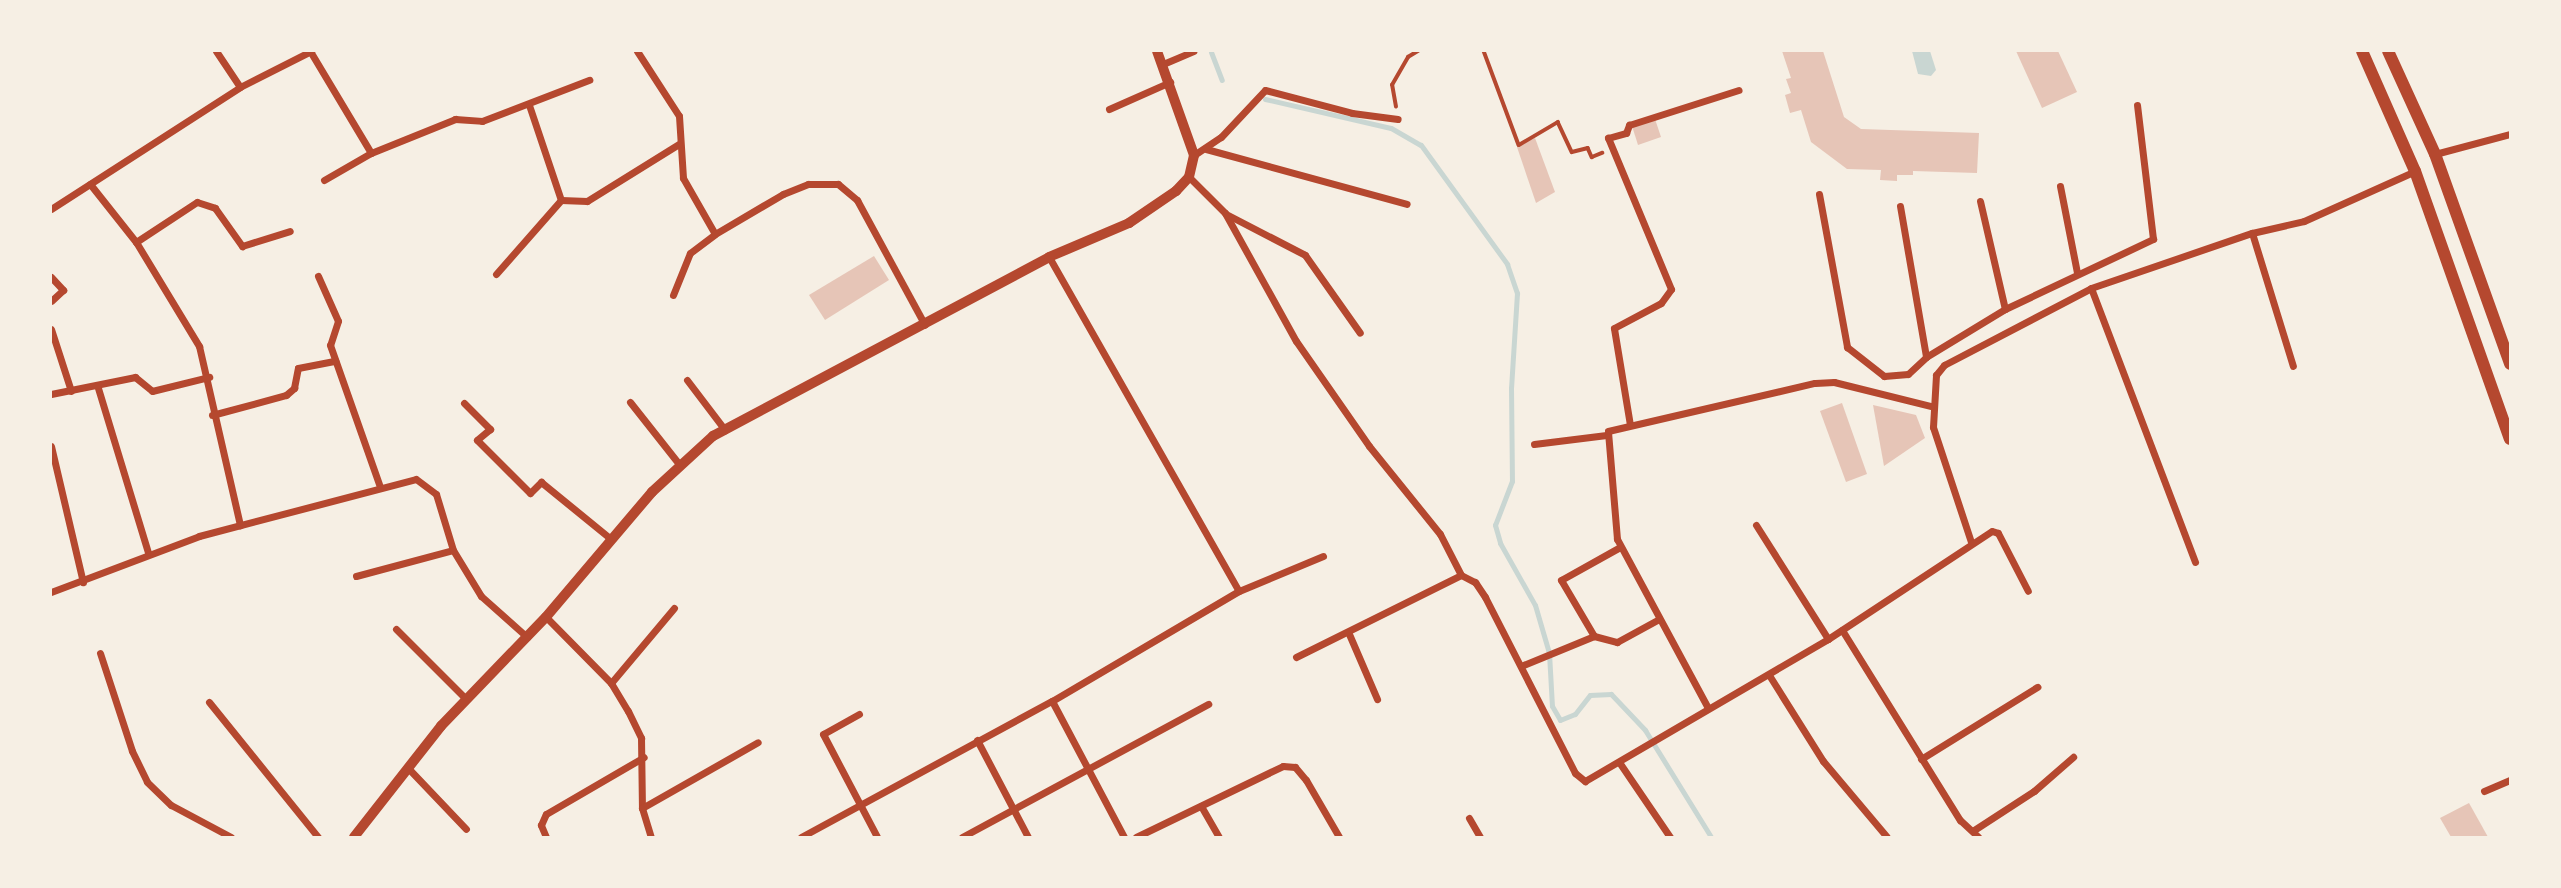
<!DOCTYPE html>
<html>
<head>
<meta charset="utf-8">
<style>
	body { margin:0 }
	#map { position:relative; width:2561px; height:888px; overflow:hidden; background:#f6efe4; font-family:Inter,sans-serif }
	div>[style] { position:absolute }
	[style*='--x'] { left:calc(var(--x)*1px); top:calc(var(--y)*1px); width:calc(var(--w)*1px); rotate:calc(var(--a)*1deg) }
	.water>* { inset:0; background:#c9d6d2 }
	.stream>* { height:5px; margin:-2.5px; padding:0 2.5px; transform-origin:2.5px; border-radius:2.5px; background:#c9d6d2 }
	.building>* { inset:0; background:#e6c5b7 }
	.path>* { height:3.5px; margin:-1.75px; padding:0 1.75px; transform-origin:1.75px; border-radius:1.75px; background:#b5482f }
	.minor>* { height:7px; margin:-3.5px; padding:0 3.5px; transform-origin:3.5px; border-radius:3.5px; background:#b5482f }
	.secondary>* { height:10px; margin:-5px; padding:0 5px; transform-origin:5px; border-radius:5px; background:#b5482f }
	.trunk>* { height:12px; margin:-6px; padding:0 6px; transform-origin:6px; border-radius:6px; background:#b5482f }
	span { translate:-50% -50%; white-space:nowrap; text-align:center; line-height:1.15; -webkit-text-stroke:7px #f6efe4; paint-order:stroke }
	.frame { position:absolute; inset:0; border:52px solid #f6efe4; pointer-events:none }
</style>
</head>
<body>
<div id="map">
	<div class="water">
		<i style="clip-path:polygon(1912px 51px,1930px 51px,1936px 70px,1931px 76px,1918px 74px)"></i>
	</div>
	<div class="stream">
		<i style="--x:1211;--y:52;--w:30;--a:69"></i>
		<i style="--x:1265;--y:99;--w:129;--a:13"></i>
		<i style="--x:1391;--y:128;--w:34;--a:30"></i>
		<i style="--x:1421;--y:145;--w:147;--a:54.1"></i>
		<i style="--x:1507;--y:264;--w:31;--a:71"></i>
		<i style="--x:1517;--y:293;--w:95;--a:93.6"></i>
		<i style="--x:1511;--y:388;--w:93;--a:89.4"></i>
		<i style="--x:1512;--y:481;--w:47;--a:111.1"></i>
		<i style="--x:1495;--y:525;--w:19;--a:74"></i>
		<i style="--x:1500;--y:543;--w:71;--a:60.6"></i>
		<i style="--x:1535;--y:605;--w:50;--a:73.7"></i>
		<i style="--x:1549;--y:653;--w:53;--a:86.8"></i>
		<i style="--x:1552;--y:706;--w:16;--a:60"></i>
		<i style="--x:1560;--y:720;--w:16;--a:-22"></i>
		<i style="--x:1575;--y:714;--w:24;--a:-52"></i>
		<i style="--x:1590;--y:695;--w:21;--a:-3"></i>
		<i style="--x:1611;--y:694;--w:50;--a:46.6"></i>
		<i style="--x:1645;--y:730;--w:126;--a:58.3"></i>
	</div>
	<div class="building">
		<i style="clip-path:polygon(1782px 51px,1823px 51px,1844px 117px,1861px 129px,1979px 133px,1977px 173px,1913px 171px,1913px 175px,1897px 175px,1897px 181px,1880px 180px,1881px 170px,1847px 169px,1811px 142px,1801px 110px,1790px 113px,1785px 95px,1791px 93px,1786px 79px,1791px 78px)"></i>
		<i style="clip-path:polygon(2016px 51px,2058px 51px,2077px 92px,2042px 108px)"></i>
		<i style="clip-path:polygon(1655px 119px,1661px 137px,1638px 145px,1632px 126px)"></i>
		<i style="clip-path:polygon(1535px 138px,1555px 192px,1536px 203px,1517px 147px)"></i>
		<i style="clip-path:polygon(874px 256px,889px 280px,825px 320px,809px 295px)"></i>
		<i style="clip-path:polygon(1842px 403px,1867px 474px,1846px 482px,1820px 411px)"></i>
		<i style="clip-path:polygon(1873px 405px,1916px 415px,1925px 438px,1884px 466px)"></i>
		<i style="clip-path:polygon(2469px 803px,2488px 837px,2451px 837px,2440px 818px)"></i>
	</div>
	<div class="path">
		<i style="--x:1484;--y:51;--w:100;--a:69.6"></i>
		<i style="--x:1519;--y:145;--w:45;--a:-30.5"></i>
		<i style="--x:1558;--y:122;--w:33;--a:65"></i>
		<i style="--x:1572;--y:152;--w:16;--a:-14"></i>
		<i style="--x:1588;--y:148;--w:10;--a:66"></i>
		<i style="--x:1592;--y:157;--w:11;--a:-22"></i>
		<i style="--x:1396;--y:107;--w:22;--a:-100"></i>
		<i style="--x:1392;--y:85;--w:32;--a:-60"></i>
		<i style="--x:1408;--y:57;--w:12;--a:-31"></i>
	</div>
	<div class="minor">
		<i style="--x:216;--y:51;--w:43;--a:56.3"></i>
		<i style="--x:310;--y:51;--w:119;--a:59.1"></i>
		<i style="--x:637;--y:51;--w:77;--a:57.1"></i>
		<i style="--x:679;--y:116;--w:62;--a:86.3"></i>
		<i style="--x:683;--y:178;--w:64;--a:60.3"></i>
		<i style="--x:715;--y:234;--w:79;--a:-30.5"></i>
		<i style="--x:783;--y:194;--w:27;--a:-22"></i>
		<i style="--x:808;--y:184;--w:30;--a:0"></i>
		<i style="--x:838;--y:184;--w:25;--a:40"></i>
		<i style="--x:857;--y:200;--w:142;--a:61.5"></i>
		<i style="--x:1163;--y:64;--w:33;--a:-23"></i>
		<i style="--x:529;--y:105;--w:100;--a:71.4"></i>
		<i style="--x:561;--y:200;--w:26;--a:2"></i>
		<i style="--x:587;--y:201;--w:108;--a:-31.8"></i>
		<i style="--x:1109;--y:109;--w:67;--a:-23.9"></i>
		<i style="--x:1206;--y:149;--w:208;--a:15.3"></i>
		<i style="--x:2435;--y:154;--w:78;--a:-14.9"></i>
		<i style="--x:1194;--y:155;--w:32;--a:-34"></i>
		<i style="--x:1221;--y:137;--w:64;--a:-46.9"></i>
		<i style="--x:1265;--y:90;--w:90;--a:14.8"></i>
		<i style="--x:1352;--y:113;--w:46;--a:7.4"></i>
		<i style="--x:1189;--y:177;--w:51;--a:45"></i>
		<i style="--x:1225;--y:213;--w:146;--a:61"></i>
		<i style="--x:1296;--y:341;--w:128;--a:55.2"></i>
		<i style="--x:1369;--y:446;--w:113;--a:51.1"></i>
		<i style="--x:1440;--y:534;--w:46;--a:62.9"></i>
		<i style="--x:324;--y:180;--w:54;--a:-29.9"></i>
		<i style="--x:371;--y:153;--w:91;--a:-22"></i>
		<i style="--x:455;--y:119;--w:27;--a:4"></i>
		<i style="--x:482;--y:121;--w:115;--a:-21"></i>
		<i style="--x:90;--y:184;--w:74;--a:51.6"></i>
		<i style="--x:136;--y:242;--w:122;--a:58.8"></i>
		<i style="--x:199;--y:346;--w:184;--a:77.1"></i>
		<i style="--x:2060;--y:186;--w:89;--a:78.9"></i>
		<i style="--x:1819;--y:194;--w:156;--a:79.6"></i>
		<i style="--x:1847;--y:347;--w:47;--a:38.1"></i>
		<i style="--x:1884;--y:376;--w:24;--a:-5"></i>
		<i style="--x:1908;--y:374;--w:25;--a:-43"></i>
		<i style="--x:1926;--y:357;--w:92;--a:-31.3"></i>
		<i style="--x:2005;--y:309;--w:164;--a:-25.3"></i>
		<i style="--x:2153;--y:239;--w:135;--a:-96.8"></i>
		<i style="--x:1980;--y:201;--w:111;--a:77"></i>
		<i style="--x:1900;--y:206;--w:153;--a:80.2"></i>
		<i style="--x:51;--y:209;--w:225;--a:-32.8"></i>
		<i style="--x:240;--y:87;--w:80;--a:-26.9"></i>
		<i style="--x:1226;--y:214;--w:89;--a:27.4"></i>
		<i style="--x:1305;--y:255;--w:95;--a:54.8"></i>
		<i style="--x:2252;--y:233;--w:139;--a:72.9"></i>
		<i style="--x:136;--y:242;--w:73;--a:-33.3"></i>
		<i style="--x:197;--y:202;--w:19;--a:18"></i>
		<i style="--x:215;--y:208;--w:47;--a:54.6"></i>
		<i style="--x:242;--y:246;--w:50;--a:-17.4"></i>
		<i style="--x:1049;--y:257;--w:384;--a:60.4"></i>
		<i style="--x:496;--y:274;--w:98;--a:-48.7"></i>
		<i style="--x:318;--y:276;--w:49;--a:66"></i>
		<i style="--x:338;--y:321;--w:25;--a:108"></i>
		<i style="--x:330;--y:345;--w:151;--a:70.6"></i>
		<i style="--x:51;--y:277;--w:18;--a:47"></i>
		<i style="--x:63;--y:290;--w:16;--a:137"></i>
		<i style="--x:2091;--y:288;--w:293;--a:69.2"></i>
		<i style="--x:673;--y:295;--w:45;--a:-68"></i>
		<i style="--x:690;--y:253;--w:31;--a:-37"></i>
		<i style="--x:51;--y:329;--w:65;--a:72.1"></i>
		<i style="--x:687;--y:380;--w:63;--a:52.8"></i>
		<i style="--x:98;--y:388;--w:172;--a:73.1"></i>
		<i style="--x:51;--y:394;--w:86;--a:-11.4"></i>
		<i style="--x:135;--y:377;--w:22;--a:39"></i>
		<i style="--x:152;--y:391;--w:59;--a:-13.8"></i>
		<i style="--x:630;--y:402;--w:79;--a:51.7"></i>
		<i style="--x:464;--y:403;--w:37;--a:45"></i>
		<i style="--x:490;--y:429;--w:17;--a:140"></i>
		<i style="--x:477;--y:440;--w:75;--a:45"></i>
		<i style="--x:530;--y:493;--w:16;--a:-45"></i>
		<i style="--x:541;--y:482;--w:90;--a:39.2"></i>
		<i style="--x:212;--y:415;--w:77;--a:-15.1"></i>
		<i style="--x:286;--y:395;--w:11;--a:-41"></i>
		<i style="--x:294;--y:388;--w:20;--a:-79"></i>
		<i style="--x:298;--y:368;--w:38;--a:-11"></i>
		<i style="--x:1630;--y:425;--w:98;--a:-99.4"></i>
		<i style="--x:1614;--y:328;--w:53;--a:-28"></i>
		<i style="--x:1661;--y:303;--w:17;--a:-54"></i>
		<i style="--x:1671;--y:289;--w:164;--a:-112.6"></i>
		<i style="--x:1608;--y:138;--w:19;--a:-16"></i>
		<i style="--x:1626;--y:133;--w:9;--a:-69"></i>
		<i style="--x:1629;--y:125;--w:115;--a:-17.7"></i>
		<i style="--x:1534;--y:444;--w:73;--a:-7.1"></i>
		<i style="--x:51;--y:446;--w:140;--a:76.8"></i>
		<i style="--x:1756;--y:525;--w:135;--a:57.7"></i>
		<i style="--x:1971;--y:542;--w:121;--a:-108.3"></i>
		<i style="--x:1933;--y:427;--w:52;--a:-86.7"></i>
		<i style="--x:1936;--y:375;--w:13;--a:-51"></i>
		<i style="--x:1944;--y:365;--w:166;--a:-27.6"></i>
		<i style="--x:2091;--y:288;--w:170;--a:-18.9"></i>
		<i style="--x:2252;--y:233;--w:53;--a:-13"></i>
		<i style="--x:2304;--y:221;--w:122;--a:-24.2"></i>
		<i style="--x:1461;--y:575;--w:16;--a:27"></i>
		<i style="--x:1475;--y:582;--w:18;--a:56"></i>
		<i style="--x:1485;--y:597;--w:198;--a:62.9"></i>
		<i style="--x:1575;--y:773;--w:13;--a:39"></i>
		<i style="--x:1585;--y:781;--w:281;--a:-30.3"></i>
		<i style="--x:1828;--y:639;--w:196;--a:-33.4"></i>
		<i style="--x:1992;--y:531;--w:6;--a:18"></i>
		<i style="--x:1998;--y:533;--w:65;--a:62.7"></i>
		<i style="--x:356;--y:576;--w:100;--a:-15"></i>
		<i style="--x:51;--y:592;--w:158;--a:-20.7"></i>
		<i style="--x:199;--y:536;--w:224;--a:-14.7"></i>
		<i style="--x:416;--y:479;--w:25;--a:37"></i>
		<i style="--x:436;--y:494;--w:59;--a:73.1"></i>
		<i style="--x:453;--y:550;--w:54;--a:58.7"></i>
		<i style="--x:481;--y:596;--w:62;--a:41.7"></i>
		<i style="--x:546;--y:617;--w:93;--a:45.4"></i>
		<i style="--x:611;--y:683;--w:33;--a:59"></i>
		<i style="--x:628;--y:711;--w:30;--a:64"></i>
		<i style="--x:641;--y:738;--w:70;--a:89.2"></i>
		<i style="--x:642;--y:808;--w:30;--a:73"></i>
		<i style="--x:396;--y:629;--w:99;--a:45"></i>
		<i style="--x:1842;--y:630;--w:224;--a:58.2"></i>
		<i style="--x:1960;--y:820;--w:25;--a:43"></i>
		<i style="--x:1349;--y:634;--w:71;--a:66.7"></i>
		<i style="--x:1594;--y:636;--w:65;--a:-120.5"></i>
		<i style="--x:1561;--y:580;--w:68;--a:-29.2"></i>
		<i style="--x:100;--y:653;--w:103;--a:71.9"></i>
		<i style="--x:132;--y:751;--w:34;--a:64"></i>
		<i style="--x:147;--y:782;--w:33;--a:44"></i>
		<i style="--x:171;--y:805;--w:68;--a:28.1"></i>
		<i style="--x:1296;--y:657;--w:184;--a:-26.4"></i>
		<i style="--x:1521;--y:666;--w:79;--a:-22.3"></i>
		<i style="--x:1594;--y:636;--w:24;--a:15"></i>
		<i style="--x:1617;--y:642;--w:48;--a:-28.7"></i>
		<i style="--x:1769;--y:675;--w:102;--a:57.9"></i>
		<i style="--x:1823;--y:761;--w:99;--a:49.9"></i>
		<i style="--x:611;--y:683;--w:98;--a:-50"></i>
		<i style="--x:1052;--y:701;--w:154;--a:62.1"></i>
		<i style="--x:209;--y:702;--w:174;--a:51.1"></i>
		<i style="--x:1708;--y:708;--w:192;--a:-118.3"></i>
		<i style="--x:1617;--y:539;--w:108;--a:-94.8"></i>
		<i style="--x:1608;--y:431;--w:212;--a:-13.1"></i>
		<i style="--x:1815;--y:383;--w:19;--a:-3"></i>
		<i style="--x:1834;--y:382;--w:100;--a:13.9"></i>
		<i style="--x:859;--y:714;--w:41;--a:150.9"></i>
		<i style="--x:823;--y:734;--w:116;--a:62.3"></i>
		<i style="--x:977;--y:740;--w:110;--a:62.3"></i>
		<i style="--x:1921;--y:759;--w:137;--a:-31.8"></i>
		<i style="--x:1619;--y:762;--w:91;--a:55.8"></i>
		<i style="--x:408;--y:768;--w:84;--a:46.4"></i>
		<i style="--x:2484;--y:791;--w:28;--a:-23"></i>
		<i style="--x:1201;--y:806;--w:36;--a:60"></i>
		<i style="--x:642;--y:808;--w:133;--a:-29.6"></i>
		<i style="--x:1469;--y:818;--w:22;--a:60"></i>
		<i style="--x:1974;--y:830;--w:72;--a:-33"></i>
		<i style="--x:2034;--y:791;--w:52;--a:-41.1"></i>
		<i style="--x:546;--y:837;--w:13;--a:-113"></i>
		<i style="--x:541;--y:825;--w:12;--a:-66"></i>
		<i style="--x:546;--y:814;--w:113;--a:-30.2"></i>
		<i style="--x:801;--y:837;--w:285;--a:-28.5"></i>
		<i style="--x:1052;--y:701;--w:217;--a:-30.5"></i>
		<i style="--x:1239;--y:591;--w:91;--a:-22.6"></i>
		<i style="--x:962;--y:837;--w:280;--a:-28.4"></i>
		<i style="--x:1136;--y:837;--w:163;--a:-25.8"></i>
		<i style="--x:1283;--y:766;--w:12;--a:5"></i>
		<i style="--x:1295;--y:767;--w:17;--a:50"></i>
		<i style="--x:1306;--y:780;--w:66;--a:59.9"></i>
	</div>
	<div class="secondary">
		<i style="--x:354;--y:837;--w:141;--a:-51.9"></i>
		<i style="--x:441;--y:726;--w:151;--a:-46.1"></i>
		<i style="--x:546;--y:617;--w:164;--a:-49.7"></i>
		<i style="--x:652;--y:492;--w:83;--a:-42.6"></i>
		<i style="--x:713;--y:436;--w:381;--a:-28"></i>
		<i style="--x:1049;--y:257;--w:87;--a:-23"></i>
		<i style="--x:1129;--y:223;--w:57;--a:-34.2"></i>
		<i style="--x:1176;--y:191;--w:19;--a:-47"></i>
		<i style="--x:1189;--y:177;--w:23;--a:-77"></i>
		<i style="--x:1194;--y:155;--w:110;--a:-109.6"></i>
	</div>
	<div class="trunk">
		<i style="--x:2362;--y:51;--w:131;--a:66.2"></i>
		<i style="--x:2415;--y:171;--w:284;--a:70.5"></i>
		<i style="--x:2388;--y:51;--w:113;--a:65.5"></i>
		<i style="--x:2435;--y:154;--w:223;--a:70.3"></i>
	</div>
	<div class="frame"></div>
</div>
</body>
</html>
